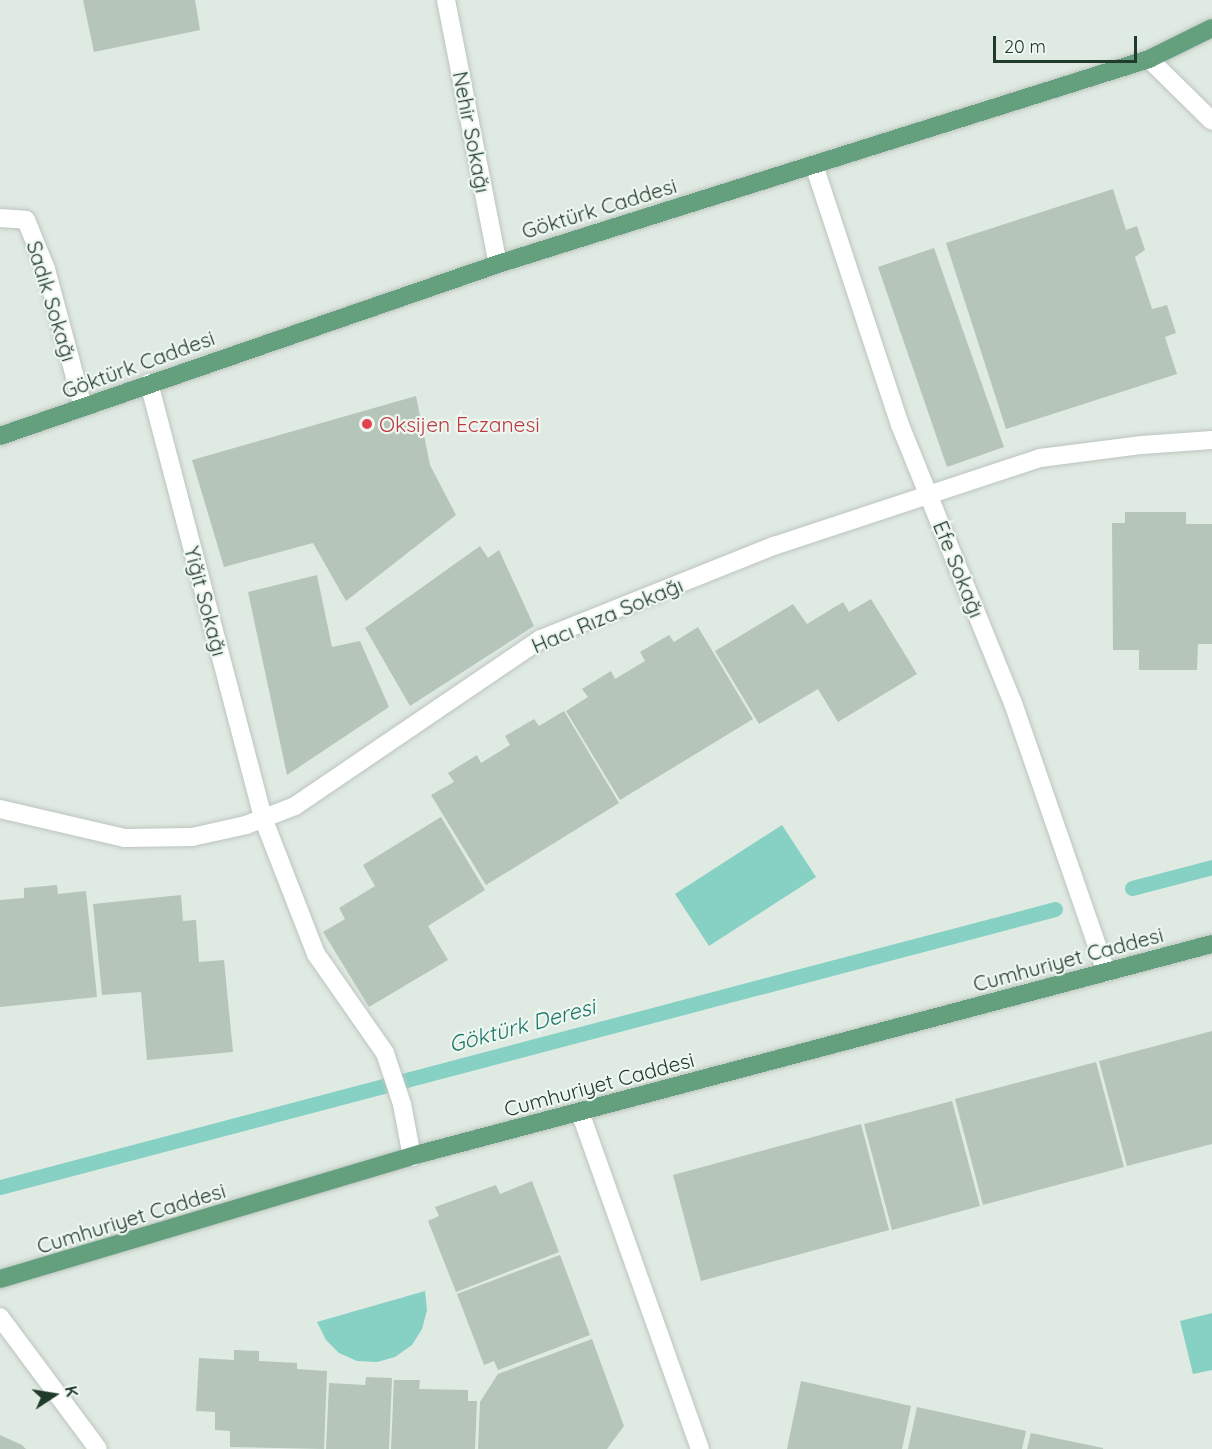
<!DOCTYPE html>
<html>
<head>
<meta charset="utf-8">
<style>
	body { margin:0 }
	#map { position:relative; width:1212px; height:1449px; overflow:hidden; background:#dfeae2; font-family:Quicksand,sans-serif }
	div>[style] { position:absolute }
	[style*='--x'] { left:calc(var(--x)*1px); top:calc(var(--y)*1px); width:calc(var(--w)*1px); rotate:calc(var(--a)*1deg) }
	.water>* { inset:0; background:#87d0c4 }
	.stream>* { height:15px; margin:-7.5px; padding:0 7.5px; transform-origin:7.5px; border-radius:7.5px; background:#87d0c4 }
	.building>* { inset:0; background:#b5c5ba }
	.roads { filter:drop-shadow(0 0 2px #bcc4bf) drop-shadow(0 0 2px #bcc4bf) }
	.minor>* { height:18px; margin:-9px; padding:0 9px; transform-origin:9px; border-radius:9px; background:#fff }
	.major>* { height:18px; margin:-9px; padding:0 9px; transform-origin:9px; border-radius:9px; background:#64a07e }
	.dots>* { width:16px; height:16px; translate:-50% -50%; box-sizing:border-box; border:3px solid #eff7f1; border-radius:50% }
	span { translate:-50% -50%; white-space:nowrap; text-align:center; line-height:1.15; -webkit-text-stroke:4.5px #eff7f1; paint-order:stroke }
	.street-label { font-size:21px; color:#203a2b }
	.health-label { font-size:21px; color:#be3a42 }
	.left { translate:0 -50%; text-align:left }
	.water-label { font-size:22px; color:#1b7568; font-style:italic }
	.north { position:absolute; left:24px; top:1365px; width:60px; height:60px; -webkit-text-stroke:4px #eff7f1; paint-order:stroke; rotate:78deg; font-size:16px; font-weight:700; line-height:24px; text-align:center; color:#203a2b }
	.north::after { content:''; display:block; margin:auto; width:21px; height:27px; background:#203a2b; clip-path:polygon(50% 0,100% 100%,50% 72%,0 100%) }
	.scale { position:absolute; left:993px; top:36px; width:144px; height:27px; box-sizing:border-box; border:3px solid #203a2b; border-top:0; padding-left:8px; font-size:18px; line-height:21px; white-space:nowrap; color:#203a2b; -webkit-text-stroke:4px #eff7f1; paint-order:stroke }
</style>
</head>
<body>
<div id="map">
	<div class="water">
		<i style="clip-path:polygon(782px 825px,816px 877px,709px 946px,675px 894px)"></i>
		<i style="clip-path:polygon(425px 1291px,427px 1310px,422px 1329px,412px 1345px,395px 1357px,377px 1362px,357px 1361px,339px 1353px,326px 1340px,317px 1322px)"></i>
		<i style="clip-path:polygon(1212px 1313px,1212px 1370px,1193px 1374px,1180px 1321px)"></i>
	</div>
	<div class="stream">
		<i style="--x:1132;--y:888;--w:83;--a:-14.7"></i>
		<i style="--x:0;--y:1187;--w:1091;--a:-14.76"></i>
	</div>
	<div class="building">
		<i style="clip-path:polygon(83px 0,195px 0,200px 30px,94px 52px)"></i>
		<i style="clip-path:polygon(1113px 189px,1126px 230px,1137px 226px,1145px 250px,1135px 257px,1152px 309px,1167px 305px,1176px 333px,1165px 337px,1177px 374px,1006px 429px,946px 243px)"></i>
		<i style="clip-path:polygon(934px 248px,1004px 447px,947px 467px,878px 267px)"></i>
		<i style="clip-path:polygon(416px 396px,430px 465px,456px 515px,346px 601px,313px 543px,224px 567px,192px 460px)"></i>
		<i style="clip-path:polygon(1125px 512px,1186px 512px,1186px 524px,1212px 524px,1212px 644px,1198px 644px,1197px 670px,1139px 670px,1139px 650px,1113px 650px,1112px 523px,1125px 523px)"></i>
		<i style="clip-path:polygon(480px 546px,488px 558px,499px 550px,534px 626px,410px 706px,365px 628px)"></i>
		<i style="clip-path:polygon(317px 575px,332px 647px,360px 641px,389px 707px,287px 775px,248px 592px)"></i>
		<i style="clip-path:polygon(871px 599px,917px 674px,838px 722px,818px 689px,759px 724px,715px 651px,793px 604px,807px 624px,843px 602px,849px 612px)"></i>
		<i style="clip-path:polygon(698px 627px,753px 719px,620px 800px,566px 711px,588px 697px,582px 689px,611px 671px,615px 679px,645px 661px,640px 652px,669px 635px,674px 642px)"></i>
		<i style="clip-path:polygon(564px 711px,619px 803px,486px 885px,431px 795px,454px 782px,448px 773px,477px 755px,481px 763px,510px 745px,505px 736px,534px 719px,539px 726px)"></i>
		<i style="clip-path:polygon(441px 817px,485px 890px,428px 926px,448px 960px,369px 1007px,323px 932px,345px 919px,339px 908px,375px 886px,363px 865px)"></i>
		<i style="clip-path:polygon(57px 885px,58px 894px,86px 891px,97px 997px,0 1007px,0 900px,24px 898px,24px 888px)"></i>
		<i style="clip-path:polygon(181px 895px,183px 921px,196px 920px,199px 962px,224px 960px,233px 1052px,147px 1060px,141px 992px,102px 995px,93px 904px)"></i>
		<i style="clip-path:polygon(1212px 1031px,1212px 1144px,1127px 1166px,1099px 1061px)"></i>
		<i style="clip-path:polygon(1096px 1062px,1124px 1167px,983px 1205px,955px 1099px)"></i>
		<i style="clip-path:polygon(952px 1101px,980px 1206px,892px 1230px,864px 1124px)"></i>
		<i style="clip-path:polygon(861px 1124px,889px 1230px,701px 1281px,673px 1175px)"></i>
		<i style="clip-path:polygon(532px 1181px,559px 1252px,456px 1292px,428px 1221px,439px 1216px,435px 1207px,496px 1185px,500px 1194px)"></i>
		<i style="clip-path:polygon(560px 1255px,590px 1335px,498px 1370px,494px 1361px,484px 1365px,457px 1294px)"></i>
		<i style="clip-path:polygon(592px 1339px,624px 1426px,607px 1449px,478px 1449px,480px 1402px,498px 1374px)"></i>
		<i style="clip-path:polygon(234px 1350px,259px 1351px,259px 1361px,297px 1363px,297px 1369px,327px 1371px,324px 1449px,230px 1447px,230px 1431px,215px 1430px,215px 1412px,196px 1411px,199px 1358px,234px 1360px)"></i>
		<i style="clip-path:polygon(366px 1377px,392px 1378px,389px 1449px,326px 1449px,329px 1383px,365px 1385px)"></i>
		<i style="clip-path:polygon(394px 1380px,420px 1380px,419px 1389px,468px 1390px,468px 1401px,477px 1401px,475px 1449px,391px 1449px)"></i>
		<i style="clip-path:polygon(801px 1381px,911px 1406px,902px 1449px,787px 1449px)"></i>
		<i style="clip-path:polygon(917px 1407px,1026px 1431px,1022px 1449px,908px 1449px)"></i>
		<i style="clip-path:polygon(1031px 1433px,1103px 1448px,1103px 1449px,1027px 1449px)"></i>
		<i style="clip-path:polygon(0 1435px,22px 1445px,26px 1449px,0 1449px)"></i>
	</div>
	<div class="roads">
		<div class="minor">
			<i style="--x:446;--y:0;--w:269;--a:78.9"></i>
			<i style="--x:1149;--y:59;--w:88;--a:44.5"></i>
			<i style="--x:814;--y:165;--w:274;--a:71.7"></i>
			<i style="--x:900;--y:425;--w:300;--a:67.9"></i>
			<i style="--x:1013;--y:703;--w:285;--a:70.9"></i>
			<i style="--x:0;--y:218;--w:26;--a:4"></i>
			<i style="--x:26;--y:220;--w:53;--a:67.8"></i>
			<i style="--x:46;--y:269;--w:143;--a:75"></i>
			<i style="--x:149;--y:383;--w:450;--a:75.3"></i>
			<i style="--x:263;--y:818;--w:146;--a:68.7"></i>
			<i style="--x:316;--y:954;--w:121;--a:55.1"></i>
			<i style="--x:385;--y:1053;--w:54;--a:71.6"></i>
			<i style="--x:402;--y:1104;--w:54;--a:79.3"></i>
			<i style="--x:0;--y:809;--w:128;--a:13.1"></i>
			<i style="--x:125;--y:838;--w:67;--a:-0.9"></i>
			<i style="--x:192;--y:837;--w:55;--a:-12.5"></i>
			<i style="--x:246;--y:825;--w:53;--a:-21.2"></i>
			<i style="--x:295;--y:806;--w:297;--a:-34.2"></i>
			<i style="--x:541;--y:639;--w:251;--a:-21.8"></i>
			<i style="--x:774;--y:546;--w:280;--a:-18.3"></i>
			<i style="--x:1040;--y:458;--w:103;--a:-7.3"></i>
			<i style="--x:1142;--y:445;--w:70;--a:-4.1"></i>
			<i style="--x:580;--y:1112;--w:358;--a:70.4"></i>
			<i style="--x:0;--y:1317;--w:164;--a:53.4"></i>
		</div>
		<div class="major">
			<i style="--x:0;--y:436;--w:527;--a:-19.05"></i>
			<i style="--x:498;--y:264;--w:683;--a:-17.48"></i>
			<i style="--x:1149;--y:59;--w:70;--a:-26.2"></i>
			<i style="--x:0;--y:1279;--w:441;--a:-16.6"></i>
			<i style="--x:423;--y:1153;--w:816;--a:-14.84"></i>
		</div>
	</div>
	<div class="dots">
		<i style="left:367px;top:424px;background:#e0444e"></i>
	</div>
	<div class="street-label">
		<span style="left:472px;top:132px;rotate:79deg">Nehir Sokağı</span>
		<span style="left:599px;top:208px;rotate:-17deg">Göktürk Caddesi</span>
		<span style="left:52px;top:301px;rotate:73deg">Sadık Sokağı</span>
		<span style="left:138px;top:364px;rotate:-20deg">Göktürk Caddesi</span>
		<span style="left:959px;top:569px;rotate:68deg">Efe Sokağı</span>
		<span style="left:206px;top:601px;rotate:75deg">Yiğit Sokağı</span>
		<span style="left:607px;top:615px;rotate:-23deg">Hacı Rıza Sokağı</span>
		<span style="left:1068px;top:959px;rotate:-15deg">Cumhuriyet Caddesi</span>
		<span style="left:599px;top:1084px;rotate:-15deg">Cumhuriyet Caddesi</span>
		<span style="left:131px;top:1218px;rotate:-17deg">Cumhuriyet Caddesi</span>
	</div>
	<div class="health-label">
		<span class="left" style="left:379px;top:424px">Oksijen Eczanesi</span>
	</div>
	<div class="water-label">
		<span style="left:522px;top:1026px;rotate:-15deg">Göktürk Deresi</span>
	</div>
	<div class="north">K</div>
	<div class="scale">20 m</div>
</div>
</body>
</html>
